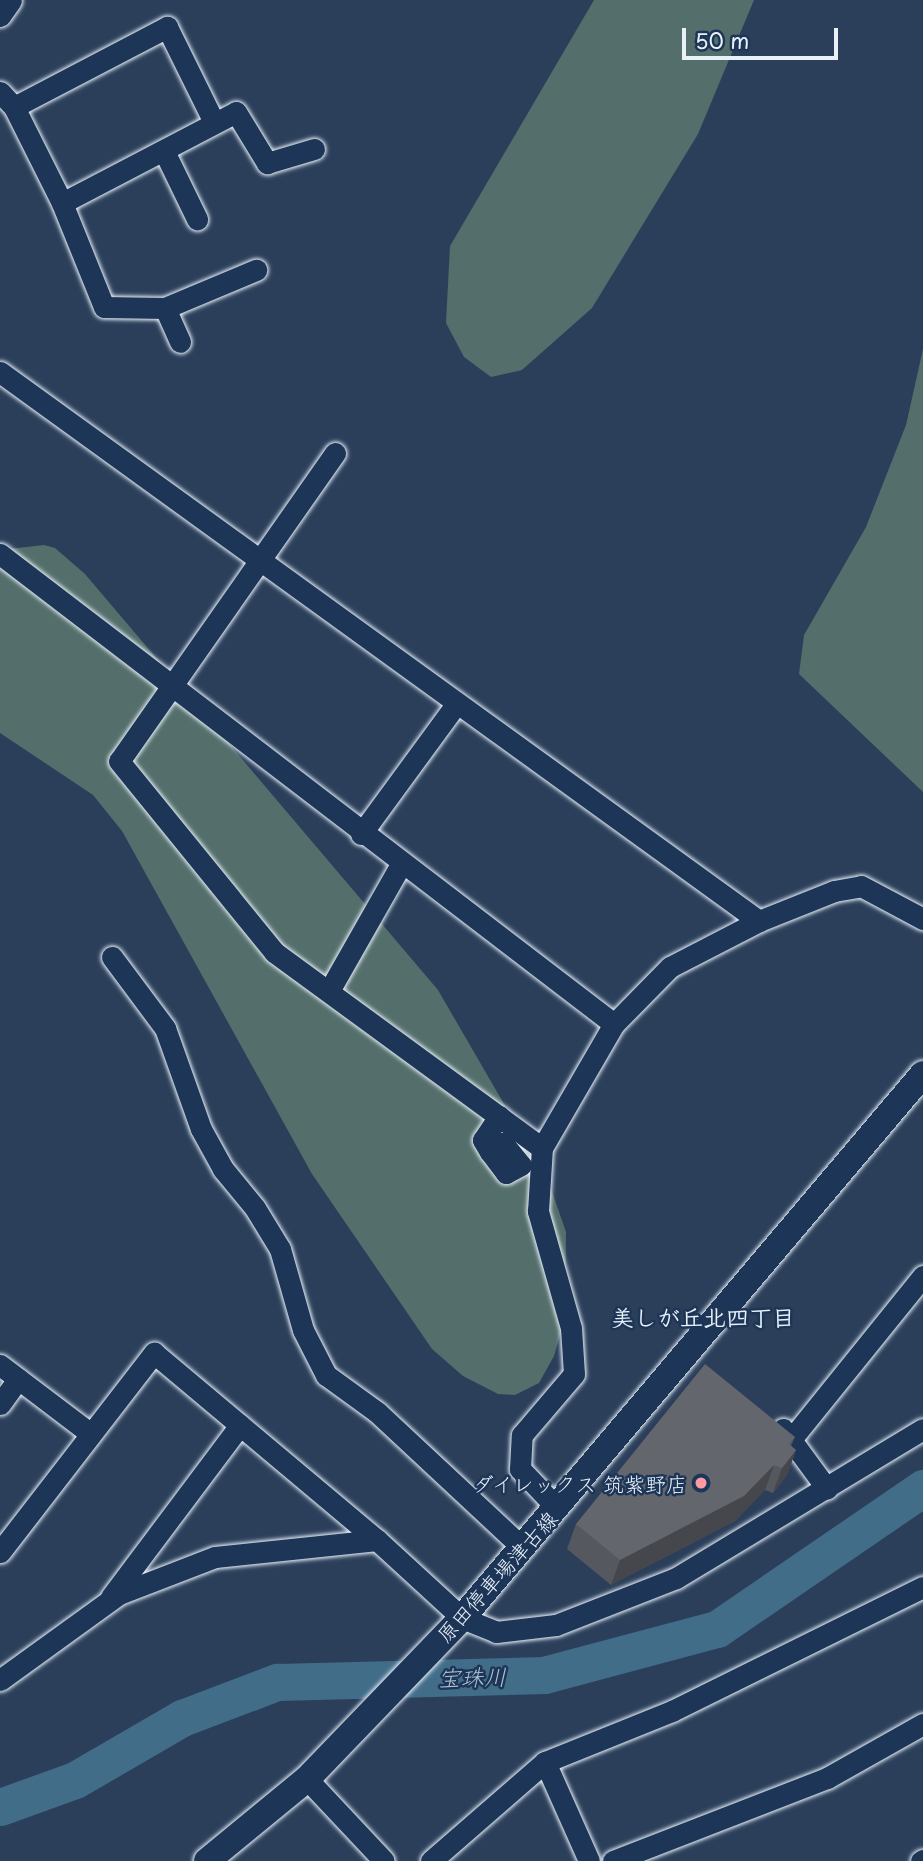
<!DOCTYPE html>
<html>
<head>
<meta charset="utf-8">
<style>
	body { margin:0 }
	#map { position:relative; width:923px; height:1861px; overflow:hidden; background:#2b3f5b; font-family:"Playpen Sans","Klee One",sans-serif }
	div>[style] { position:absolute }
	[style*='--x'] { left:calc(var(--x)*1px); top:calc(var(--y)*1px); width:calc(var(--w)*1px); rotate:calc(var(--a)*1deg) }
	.green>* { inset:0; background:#536e6b }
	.river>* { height:37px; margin:-18.5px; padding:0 18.5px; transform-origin:18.5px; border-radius:18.5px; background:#426d89 }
	.roads { filter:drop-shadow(0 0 2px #e8f1f8) drop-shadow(0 0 2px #e8f1f8) }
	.minor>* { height:21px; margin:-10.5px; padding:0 10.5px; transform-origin:10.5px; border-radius:10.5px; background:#1d3557 }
	.major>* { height:26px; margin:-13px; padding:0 13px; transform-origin:13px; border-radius:13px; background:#1d3557 }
	.wall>* { inset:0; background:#55585e }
	.shaded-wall>* { inset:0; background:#45474c }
	.building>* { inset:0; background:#63666d }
	.dots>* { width:19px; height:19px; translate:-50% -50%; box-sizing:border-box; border:4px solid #1d3557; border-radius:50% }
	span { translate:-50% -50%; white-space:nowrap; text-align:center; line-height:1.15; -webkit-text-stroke:5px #1d3557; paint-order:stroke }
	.poi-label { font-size:21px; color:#e8f1f8 }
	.right { translate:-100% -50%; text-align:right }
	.street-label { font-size:21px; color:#e8f1f8 }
	.neighbourhood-label { font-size:23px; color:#e8f1f8; font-weight:700 }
	.water-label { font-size:23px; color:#aec3d1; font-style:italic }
	.scale { position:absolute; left:682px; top:28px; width:156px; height:32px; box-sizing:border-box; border:4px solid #e8f1f8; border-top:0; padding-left:9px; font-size:21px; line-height:24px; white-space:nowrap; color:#e8f1f8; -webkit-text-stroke:5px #1d3557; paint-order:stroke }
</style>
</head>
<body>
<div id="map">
	<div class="green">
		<i style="clip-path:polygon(594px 0,754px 0,698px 134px,592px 308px,522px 370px,491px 377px,464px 357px,446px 323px,450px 246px)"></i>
		<i style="clip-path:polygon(923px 349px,923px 792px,799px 674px,804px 635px,866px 527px,906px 425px)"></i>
		<i style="clip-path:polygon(44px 545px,55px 548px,85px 574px,438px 990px,548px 1180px,566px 1232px,565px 1318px,554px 1356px,539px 1383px,515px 1395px,498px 1394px,463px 1376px,432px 1349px,312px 1174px,122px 831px,93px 795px,0 733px,0 550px)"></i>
	</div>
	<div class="river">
		<i style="--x:0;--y:1807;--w:80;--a:-19.8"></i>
		<i style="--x:75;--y:1780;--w:124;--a:-30.1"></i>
		<i style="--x:182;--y:1718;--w:102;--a:-20.8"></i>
		<i style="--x:277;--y:1682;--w:267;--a:-1.5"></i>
		<i style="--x:544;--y:1675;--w:179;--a:-14.9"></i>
		<i style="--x:717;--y:1629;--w:250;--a:-34.4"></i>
	</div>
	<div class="roads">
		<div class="minor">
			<i style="--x:0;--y:16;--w:19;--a:-55"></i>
			<i style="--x:0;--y:92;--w:21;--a:47"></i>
			<i style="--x:14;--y:107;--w:107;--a:63.4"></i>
			<i style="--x:62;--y:203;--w:112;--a:68"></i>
			<i style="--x:104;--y:307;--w:61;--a:0.9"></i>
			<i style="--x:165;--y:308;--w:99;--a:-22.7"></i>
			<i style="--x:14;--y:107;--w:173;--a:-27.6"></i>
			<i style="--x:167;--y:27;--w:106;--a:63.7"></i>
			<i style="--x:164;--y:151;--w:76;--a:64.1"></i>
			<i style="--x:62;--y:203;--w:196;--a:-27.6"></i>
			<i style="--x:236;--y:112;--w:60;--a:58.7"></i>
			<i style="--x:267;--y:163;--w:49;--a:-16.6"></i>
			<i style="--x:165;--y:308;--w:37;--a:66"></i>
			<i style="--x:0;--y:372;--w:937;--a:35.88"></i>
			<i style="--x:335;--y:453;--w:376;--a:125"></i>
			<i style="--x:119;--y:761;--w:246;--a:50.9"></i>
			<i style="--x:274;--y:952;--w:332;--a:36.2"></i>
			<i style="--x:0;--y:554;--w:773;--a:37.43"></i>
			<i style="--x:361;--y:834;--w:161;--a:-53.8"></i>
			<i style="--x:112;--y:957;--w:89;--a:53.3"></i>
			<i style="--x:165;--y:1028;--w:107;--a:70.4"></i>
			<i style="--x:201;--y:1129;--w:46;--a:61.2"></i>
			<i style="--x:223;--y:1169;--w:50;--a:50.6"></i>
			<i style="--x:255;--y:1208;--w:48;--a:58.6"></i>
			<i style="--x:280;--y:1249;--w:84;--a:74.1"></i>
			<i style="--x:303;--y:1330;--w:51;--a:62.9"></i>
			<i style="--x:326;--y:1375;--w:63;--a:36"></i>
			<i style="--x:377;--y:1412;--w:198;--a:43"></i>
			<i style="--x:329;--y:991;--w:146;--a:-60.4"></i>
			<i style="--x:490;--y:1152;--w:16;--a:-35"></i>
			<i style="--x:503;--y:1143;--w:28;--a:51"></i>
			<i style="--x:521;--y:1165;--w:17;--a:152"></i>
			<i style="--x:506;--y:1173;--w:26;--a:-127"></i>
			<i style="--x:490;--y:1152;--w:14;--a:-120"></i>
			<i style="--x:483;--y:1140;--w:29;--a:-56"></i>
			<i style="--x:0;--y:1365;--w:114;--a:37.2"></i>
			<i style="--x:0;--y:1404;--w:31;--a:-54"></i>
			<i style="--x:783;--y:1429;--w:74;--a:53.7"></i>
			<i style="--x:793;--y:1437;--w:207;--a:-51.1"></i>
			<i style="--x:557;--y:1508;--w:54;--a:-133.5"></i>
			<i style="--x:520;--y:1469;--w:34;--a:-87"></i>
			<i style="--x:522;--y:1435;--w:80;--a:-49.6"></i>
			<i style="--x:574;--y:1374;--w:46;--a:-93.7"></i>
			<i style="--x:571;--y:1328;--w:122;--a:-105.8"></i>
			<i style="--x:538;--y:1211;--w:63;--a:-86.4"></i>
			<i style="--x:542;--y:1148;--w:143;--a:-59.9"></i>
			<i style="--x:614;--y:1024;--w:80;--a:-45.5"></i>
			<i style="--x:670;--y:967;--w:100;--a:-27.3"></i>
			<i style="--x:759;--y:921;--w:81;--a:-21.8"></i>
			<i style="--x:834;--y:891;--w:27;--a:-10"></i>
			<i style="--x:861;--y:886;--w:70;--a:28"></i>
			<i style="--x:0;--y:1552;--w:252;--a:-52.3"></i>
			<i style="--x:154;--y:1353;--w:291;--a:40"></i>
			<i style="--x:377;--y:1540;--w:115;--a:42.5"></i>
			<i style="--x:462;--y:1618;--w:37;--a:22"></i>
			<i style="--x:496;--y:1632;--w:60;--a:-6.7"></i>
			<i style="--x:556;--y:1625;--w:129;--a:-21.4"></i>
			<i style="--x:676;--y:1578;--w:288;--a:-31.1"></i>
			<i style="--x:111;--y:1597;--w:215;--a:-53.1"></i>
			<i style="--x:0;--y:1680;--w:147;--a:-35.9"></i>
			<i style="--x:119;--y:1594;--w:103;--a:-21.1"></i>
			<i style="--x:215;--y:1557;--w:163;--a:-6"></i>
			<i style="--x:545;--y:1762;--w:108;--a:66"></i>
			<i style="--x:307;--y:1779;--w:112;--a:46.8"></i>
			<i style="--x:431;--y:1861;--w:151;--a:-41"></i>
			<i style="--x:545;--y:1762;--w:137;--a:-21.9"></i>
			<i style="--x:672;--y:1711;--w:280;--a:-26.3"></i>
			<i style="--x:613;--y:1861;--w:230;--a:-21.2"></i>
			<i style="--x:827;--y:1778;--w:110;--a:-29.4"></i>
			<i style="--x:921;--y:1861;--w:2;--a:-27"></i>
		</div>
		<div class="major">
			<i style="--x:207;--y:1861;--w:129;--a:-39.4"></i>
			<i style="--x:307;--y:1779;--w:223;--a:-46.1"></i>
			<i style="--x:462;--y:1618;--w:713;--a:-49.72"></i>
		</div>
	</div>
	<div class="wall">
		<i style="clip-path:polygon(795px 1437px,791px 1446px,796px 1450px,787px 1475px,773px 1493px,765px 1490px,735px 1521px,611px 1585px,567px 1549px,576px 1524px)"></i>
	</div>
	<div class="shaded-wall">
		<i style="clip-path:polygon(796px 1450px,787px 1475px,773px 1493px,782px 1468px)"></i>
		<i style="clip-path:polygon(774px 1465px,765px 1490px,735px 1521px,611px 1585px,620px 1560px)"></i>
	</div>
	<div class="building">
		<i style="clip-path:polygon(705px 1364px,795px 1437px,789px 1444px,796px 1450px,782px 1468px,774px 1465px,744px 1496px,620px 1560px,576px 1524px)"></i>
	</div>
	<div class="dots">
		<i style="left:701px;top:1483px;background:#ff9aa2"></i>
	</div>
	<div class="poi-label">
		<span class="right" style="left:687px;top:1483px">ダイレックス 筑紫野店</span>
	</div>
	<div class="street-label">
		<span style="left:496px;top:1576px;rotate:-48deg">原田停車場津古線</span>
	</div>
	<div class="neighbourhood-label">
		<span style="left:703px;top:1317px">美しが丘北四丁目</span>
	</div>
	<div class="water-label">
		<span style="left:472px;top:1677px;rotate:-1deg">宝珠川</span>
	</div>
	<div class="scale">50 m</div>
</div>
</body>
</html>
